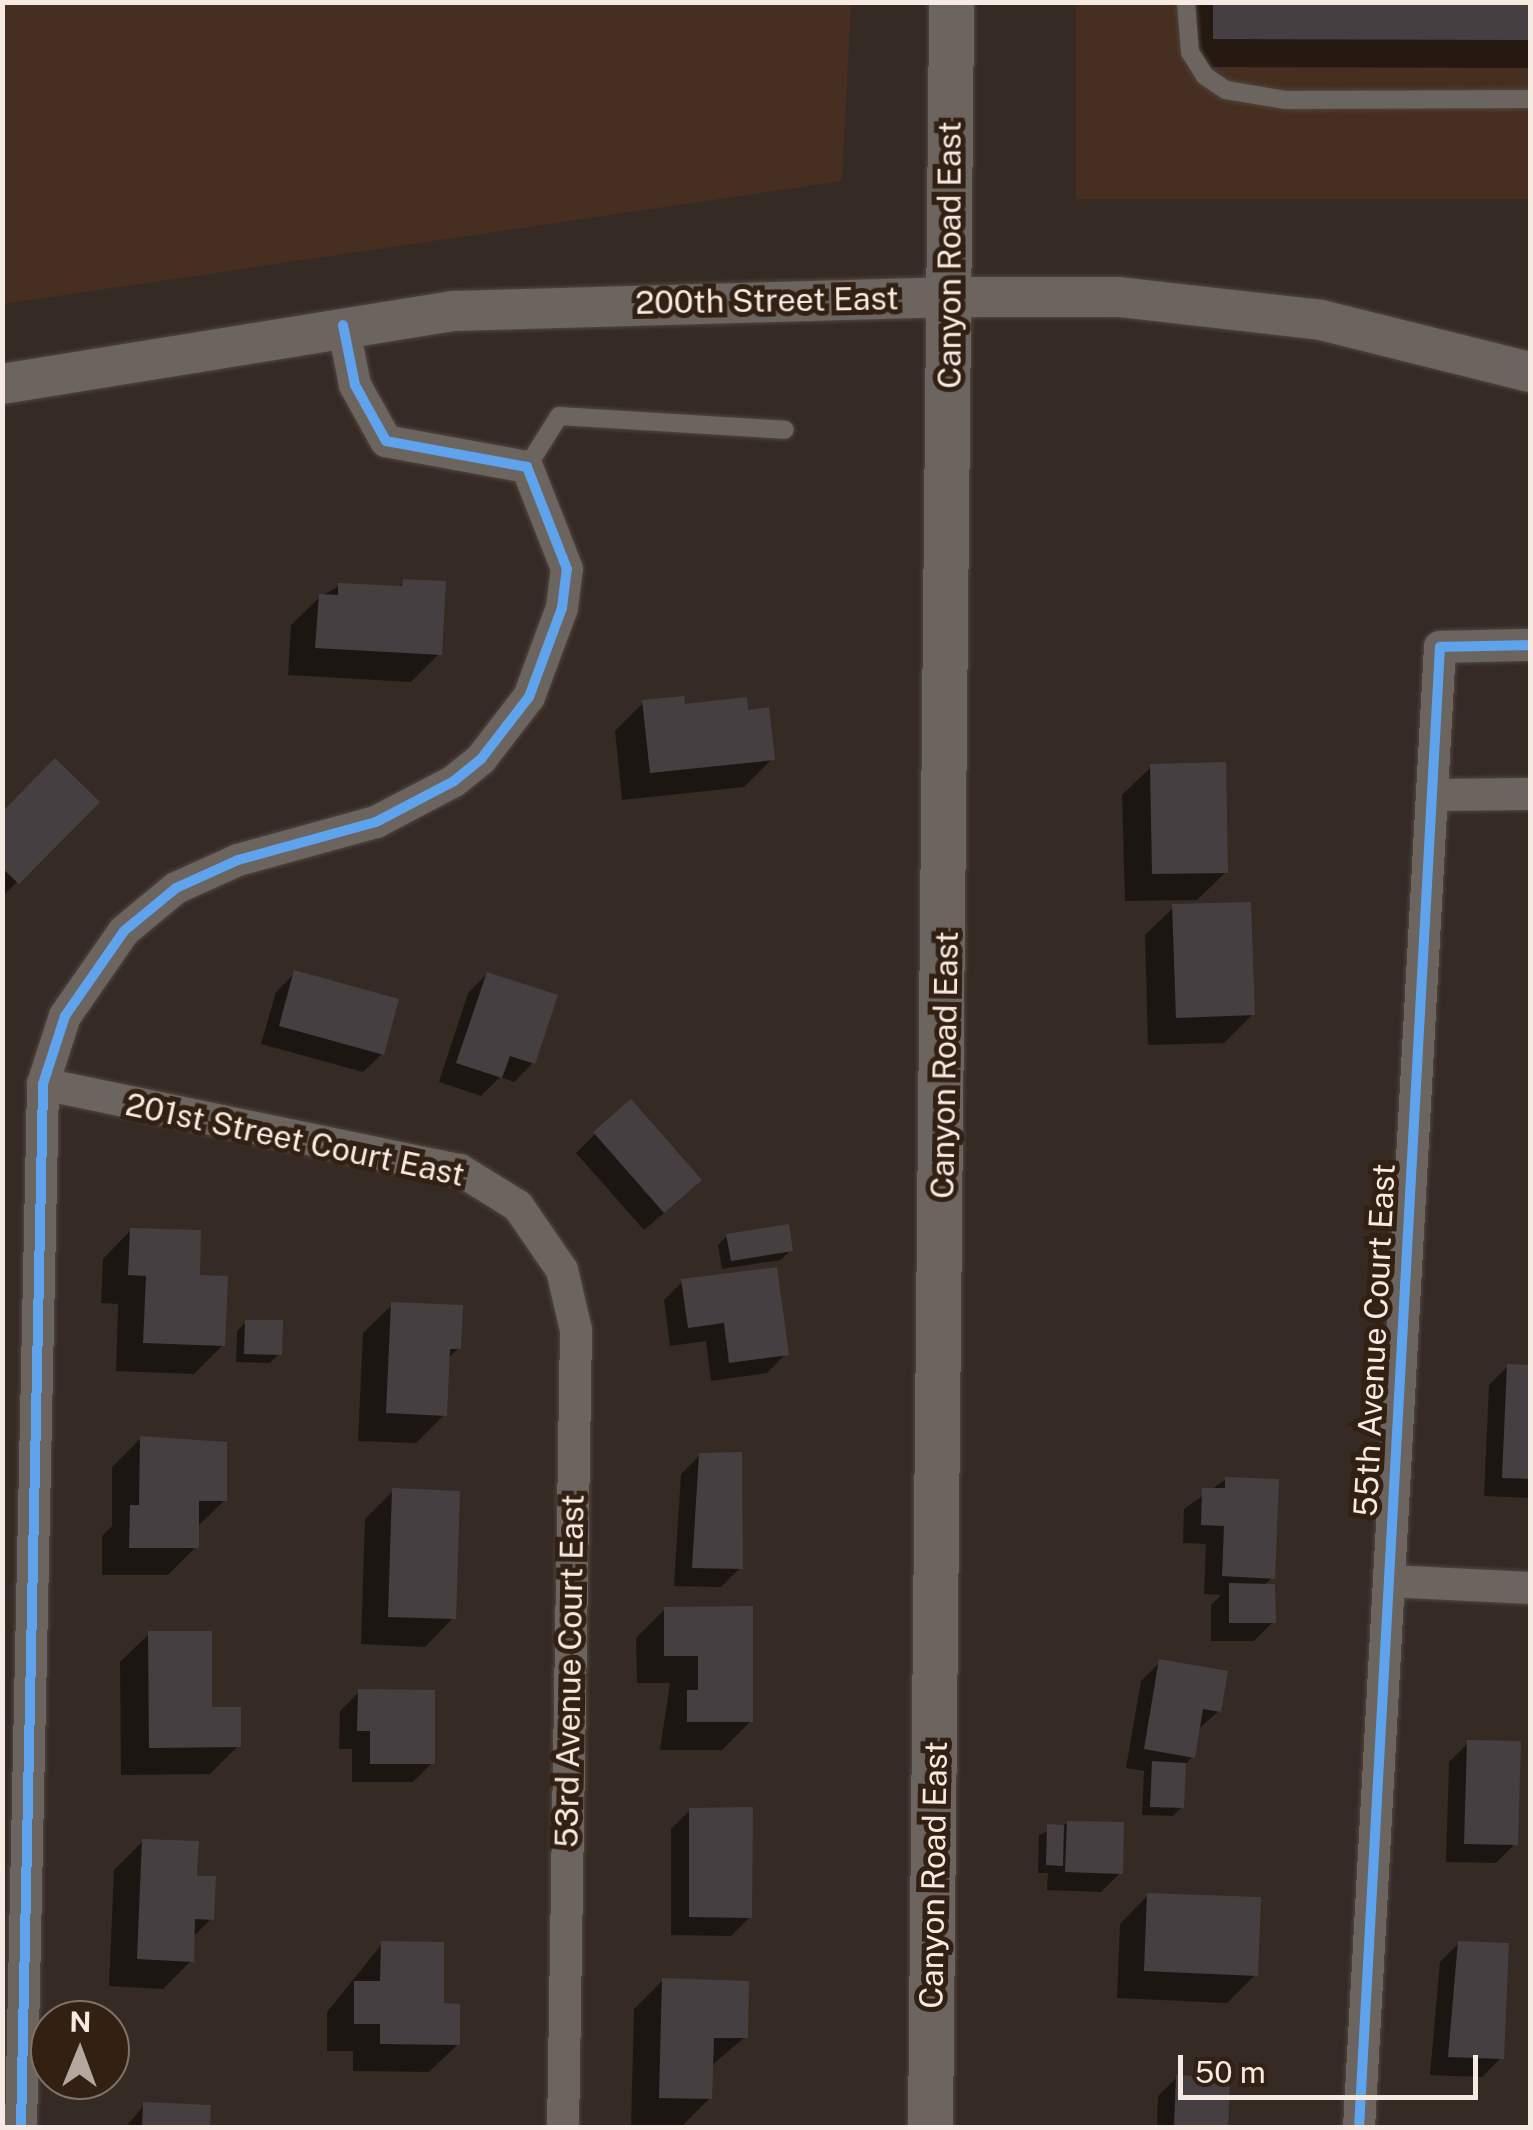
<!DOCTYPE html>
<html>
<head>
<meta charset="utf-8">
<style>
	body { margin:0 }
	#map { position:relative; width:1533px; height:2130px; overflow:hidden; background:#352a24; font-family:"Public Sans",sans-serif }
	div>[style] { position:absolute }
	[style*='--x'] { left:calc(var(--x)*1px); top:calc(var(--y)*1px); width:calc(var(--w)*1px); rotate:calc(var(--a)*1deg) }
	.built>* { inset:0; background:#462f20 }
	.shadow>* { inset:0; background:#0007 }
	.building>* { inset:0; background:#463f41 }
	.roads { filter:drop-shadow(0 0 2px #504640) drop-shadow(0 0 2px #504640) }
	.service>* { height:18px; margin:-9px; padding:0 9px; transform-origin:9px; border-radius:9px; background:#6b645f }
	.minor>* { height:32px; margin:-16px; padding:0 16px; transform-origin:16px; border-radius:16px; background:#6b645f }
	.tertiary>* { height:40px; margin:-20px; padding:0 20px; transform-origin:20px; border-radius:20px; background:#6b645f }
	.secondary>* { height:45px; margin:-22.5px; padding:0 22.5px; transform-origin:22.5px; border-radius:22.5px; background:#6b645f }
	.cycleway>* { height:10px; margin:-5px; padding:0 5px; transform-origin:5px; border-radius:5px; background:#60a3ed }
	span { translate:-50% -50%; white-space:nowrap; text-align:center; line-height:1.15; -webkit-text-stroke:10px #322013; paint-order:stroke }
	.street-label { font-size:32px; color:#f7eae2 }
	.frame { position:absolute; inset:0; border:5px solid #f7eae2; pointer-events:none }
	.north { position:absolute; left:30px; top:2000px; width:100px; height:100px; box-sizing:border-box; background:#322013; border:2px solid #817166; border-radius:50%; rotate:1deg; font-size:28px; font-weight:700; line-height:40px; text-align:center; color:#f7eae2 }
	.north::after { content:''; display:block; margin:auto; width:35px; height:45px; background:#b3a7a0; clip-path:polygon(50% 0,100% 100%,50% 72%,0 100%) }
	.scale { position:absolute; left:1178px; top:2055px; width:300px; height:45px; box-sizing:border-box; border:5px solid #f7eae2; border-top:0; padding-left:12px; font-size:30px; line-height:35px; white-space:nowrap; color:#f7eae2; -webkit-text-stroke:8px #322013; paint-order:stroke }
</style>
</head>
<body>
<div id="map">
	<div class="built">
		<i style="clip-path:polygon(2px 3px,851px 3px,842px 181px,3px 304px)"></i>
		<i style="clip-path:polygon(1076px 3px,1530px 3px,1530px 199px,1076px 199px)"></i>
	</div>
	<div class="shadow">
		<i style="clip-path:polygon(1186px 2px,1530px 2px,1530px 68px,1186px 67px)"></i>
		<i style="clip-path:polygon(404px 582px,439px 654px,411px 682px,288px 675px,291px 625px,320px 597px,339px 586px,397px 589px)"></i>
		<i style="clip-path:polygon(643px 703px,683px 707px,772px 759px,744px 787px,622px 800px,615px 731px)"></i>
		<i style="clip-path:polygon(1151px 767px,1226px 872px,1197px 900px,1125px 901px,1122px 795px)"></i>
		<i style="clip-path:polygon(96px 802px,2px 897px,2px 816px)"></i>
		<i style="clip-path:polygon(1174px 907px,1253px 1014px,1224px 1043px,1148px 1045px,1145px 935px)"></i>
		<i style="clip-path:polygon(295px 973px,382px 1054px,363px 1072px,261px 1044px,276px 992px)"></i>
		<i style="clip-path:polygon(487px 974px,533px 1063px,514px 1082px,500px 1077px,481px 1096px,439px 1082px,468px 993px)"></i>
		<i style="clip-path:polygon(595px 1134px,680px 1199px,644px 1230px,576px 1153px)"></i>
		<i style="clip-path:polygon(131px 1230px,223px 1345px,194px 1374px,116px 1371px,118px 1304px,101px 1303px,103px 1259px)"></i>
		<i style="clip-path:polygon(727px 1236px,790px 1251px,781px 1260px,722px 1269px,718px 1245px)"></i>
		<i style="clip-path:polygon(683px 1281px,786px 1354px,767px 1373px,711px 1381px,706px 1341px,670px 1346px,664px 1300px)"></i>
		<i style="clip-path:polygon(392px 1305px,459px 1348px,447px 1359px,445px 1414px,416px 1443px,358px 1441px,363px 1333px)"></i>
		<i style="clip-path:polygon(246px 1322px,279px 1354px,270px 1363px,236px 1362px,237px 1331px)"></i>
		<i style="clip-path:polygon(1508px 1366px,1530px 1367px,1530px 1498px,1484px 1496px,1489px 1385px)"></i>
		<i style="clip-path:polygon(141px 1438px,225px 1500px,196px 1528px,196px 1547px,168px 1575px,102px 1575px,102px 1536px,112px 1526px,112px 1467px)"></i>
		<i style="clip-path:polygon(700px 1455px,740px 1568px,721px 1587px,674px 1586px,681px 1474px)"></i>
		<i style="clip-path:polygon(1226px 1479px,1272px 1578px,1263px 1586px,1273px 1622px,1254px 1641px,1211px 1641px,1211px 1605px,1221px 1595px,1204px 1594px,1206px 1544px,1183px 1543px,1184px 1509px)"></i>
		<i style="clip-path:polygon(393px 1491px,453px 1618px,425px 1647px,361px 1644px,365px 1519px)"></i>
		<i style="clip-path:polygon(665px 1609px,751px 1721px,722px 1750px,660px 1750px,670px 1683px,637px 1683px,636px 1638px)"></i>
		<i style="clip-path:polygon(149px 1634px,238px 1746px,210px 1774px,121px 1775px,120px 1662px)"></i>
		<i style="clip-path:polygon(1160px 1662px,1219px 1711px,1197px 1730px,1192px 1757px,1184px 1766px,1182px 1807px,1173px 1816px,1142px 1815px,1144px 1771px,1126px 1768px,1141px 1681px)"></i>
		<i style="clip-path:polygon(359px 1692px,432px 1763px,413px 1782px,352px 1782px,352px 1749px,339px 1749px,340px 1711px)"></i>
		<i style="clip-path:polygon(1468px 1743px,1515px 1844px,1496px 1863px,1446px 1862px,1449px 1762px)"></i>
		<i style="clip-path:polygon(690px 1810px,750px 1917px,731px 1936px,671px 1935px,671px 1829px)"></i>
		<i style="clip-path:polygon(1068px 1823px,1120px 1873px,1101px 1892px,1047px 1890px,1048px 1873px,1038px 1873px,1039px 1835px)"></i>
		<i style="clip-path:polygon(143px 1841px,211px 1919px,192px 1938px,191px 1961px,163px 1989px,109px 1986px,114px 1870px)"></i>
		<i style="clip-path:polygon(1148px 1895px,1256px 1974px,1227px 2003px,1117px 1998px,1120px 1924px)"></i>
		<i style="clip-path:polygon(1459px 1943px,1501px 2058px,1482px 2077px,1430px 2075px,1440px 1962px)"></i>
		<i style="clip-path:polygon(382px 1944px,441px 2006px,458px 2044px,429px 2072px,353px 2071px,353px 2051px,327px 2051px,327px 2012px)"></i>
		<i style="clip-path:polygon(663px 1980px,745px 2037px,711px 2066px,710px 2098px,681px 2127px,631px 2126px,634px 2009px)"></i>
		<i style="clip-path:polygon(1177px 2077px,1225px 2128px,1157px 2128px,1158px 2096px)"></i>
		<i style="clip-path:polygon(144px 2105px,207px 2128px,125px 2128px)"></i>
	</div>
	<div class="building">
		<i style="clip-path:polygon(1213px 2px,1530px 2px,1530px 40px,1213px 39px)"></i>
		<i style="clip-path:polygon(403px 579px,446px 581px,442px 655px,315px 648px,319px 594px,338px 595px,338px 583px,402px 586px)"></i>
		<i style="clip-path:polygon(684px 696px,685px 704px,747px 697px,748px 710px,769px 707px,775px 760px,650px 773px,642px 700px)"></i>
		<i style="clip-path:polygon(55px 758px,100px 802px,19px 884px,2px 868px,2px 812px)"></i>
		<i style="clip-path:polygon(1226px 762px,1228px 873px,1152px 874px,1150px 764px)"></i>
		<i style="clip-path:polygon(1251px 902px,1255px 1015px,1176px 1018px,1172px 904px)"></i>
		<i style="clip-path:polygon(294px 970px,399px 999px,384px 1055px,279px 1026px)"></i>
		<i style="clip-path:polygon(487px 972px,558px 995px,535px 1064px,510px 1056px,502px 1078px,456px 1063px)"></i>
		<i style="clip-path:polygon(631px 1099px,702px 1180px,664px 1213px,593px 1132px)"></i>
		<i style="clip-path:polygon(789px 1224px,793px 1251px,731px 1261px,726px 1234px)"></i>
		<i style="clip-path:polygon(130px 1228px,201px 1230px,200px 1275px,228px 1276px,225px 1346px,143px 1343px,146px 1276px,128px 1275px)"></i>
		<i style="clip-path:polygon(777px 1267px,789px 1355px,729px 1363px,724px 1323px,688px 1328px,681px 1279px)"></i>
		<i style="clip-path:polygon(391px 1302px,463px 1305px,461px 1349px,450px 1349px,447px 1416px,386px 1413px)"></i>
		<i style="clip-path:polygon(245px 1320px,283px 1320px,282px 1355px,244px 1354px)"></i>
		<i style="clip-path:polygon(1507px 1364px,1530px 1365px,1530px 1479px,1502px 1478px)"></i>
		<i style="clip-path:polygon(140px 1436px,227px 1442px,227px 1501px,199px 1501px,199px 1548px,129px 1548px,130px 1505px,139px 1505px)"></i>
		<i style="clip-path:polygon(742px 1452px,743px 1569px,692px 1568px,699px 1453px)"></i>
		<i style="clip-path:polygon(1225px 1477px,1279px 1479px,1275px 1579px,1222px 1576px,1224px 1526px,1201px 1525px,1202px 1488px,1225px 1488px)"></i>
		<i style="clip-path:polygon(392px 1488px,460px 1491px,456px 1619px,388px 1617px)"></i>
		<i style="clip-path:polygon(1229px 1583px,1275px 1584px,1276px 1623px,1229px 1623px)"></i>
		<i style="clip-path:polygon(753px 1606px,753px 1722px,687px 1722px,687px 1690px,698px 1690px,698px 1656px,664px 1656px,664px 1607px)"></i>
		<i style="clip-path:polygon(148px 1631px,212px 1631px,212px 1707px,241px 1707px,241px 1747px,149px 1748px)"></i>
		<i style="clip-path:polygon(1159px 1659px,1228px 1671px,1221px 1712px,1203px 1709px,1195px 1758px,1144px 1749px)"></i>
		<i style="clip-path:polygon(358px 1689px,435px 1690px,435px 1764px,370px 1764px,370px 1731px,357px 1731px)"></i>
		<i style="clip-path:polygon(1467px 1740px,1521px 1741px,1518px 1845px,1464px 1844px)"></i>
		<i style="clip-path:polygon(1152px 1761px,1186px 1763px,1184px 1808px,1150px 1807px)"></i>
		<i style="clip-path:polygon(753px 1807px,752px 1918px,689px 1917px,689px 1808px)"></i>
		<i style="clip-path:polygon(1067px 1821px,1124px 1822px,1123px 1874px,1065px 1872px)"></i>
		<i style="clip-path:polygon(1047px 1824px,1064px 1825px,1063px 1866px,1046px 1865px)"></i>
		<i style="clip-path:polygon(142px 1839px,199px 1841px,197px 1876px,216px 1876px,214px 1920px,195px 1919px,194px 1962px,137px 1959px)"></i>
		<i style="clip-path:polygon(1147px 1893px,1261px 1897px,1258px 1976px,1144px 1971px)"></i>
		<i style="clip-path:polygon(381px 1941px,444px 1942px,444px 2003px,460px 2004px,460px 2045px,380px 2044px,380px 2024px,354px 2024px,354px 1981px,380px 1981px)"></i>
		<i style="clip-path:polygon(1458px 1941px,1509px 1943px,1504px 2059px,1448px 2057px)"></i>
		<i style="clip-path:polygon(662px 1978px,749px 1981px,748px 2038px,714px 2038px,712px 2099px,659px 2098px)"></i>
		<i style="clip-path:polygon(1176px 2075px,1230px 2077px,1228px 2128px,1174px 2128px)"></i>
		<i style="clip-path:polygon(143px 2102px,211px 2105px,210px 2128px,142px 2128px)"></i>
	</div>
	<div class="roads">
		<div class="service">
			<i style="--x:1186;--y:2;--w:50;--a:85.4"></i>
			<i style="--x:1190;--y:52;--w:28;--a:58"></i>
			<i style="--x:1205;--y:76;--w:25;--a:34"></i>
			<i style="--x:1226;--y:90;--w:61;--a:9.5"></i>
			<i style="--x:1286;--y:100;--w:244;--a:-0.2"></i>
			<i style="--x:527;--y:467;--w:60;--a:-57.9"></i>
			<i style="--x:559;--y:416;--w:226;--a:3.5"></i>
		</div>
		<div class="minor">
			<i style="--x:1433;--y:795;--w:97;--a:-0.6"></i>
			<i style="--x:43;--y:1084;--w:426;--a:11.7"></i>
			<i style="--x:460;--y:1170;--w:68;--a:31.8"></i>
			<i style="--x:518;--y:1206;--w:78;--a:55.5"></i>
			<i style="--x:562;--y:1270;--w:62;--a:76.9"></i>
			<i style="--x:576;--y:1330;--w:798;--a:90.93"></i>
			<i style="--x:1389;--y:1581;--w:141;--a:2.8"></i>
			<i style="--x:21;--y:2128;--w:1044;--a:-88.79"></i>
			<i style="--x:43;--y:1084;--w:71;--a:-72.1"></i>
			<i style="--x:65;--y:1016;--w:103;--a:-55.2"></i>
			<i style="--x:124;--y:931;--w:67;--a:-39.6"></i>
			<i style="--x:176;--y:888;--w:68;--a:-24.3"></i>
			<i style="--x:238;--y:860;--w:143;--a:-15.4"></i>
			<i style="--x:376;--y:822;--w:88;--a:-27.7"></i>
			<i style="--x:454;--y:781;--w:35;--a:-39"></i>
			<i style="--x:481;--y:759;--w:78;--a:-52.3"></i>
			<i style="--x:529;--y:697;--w:95;--a:-69.7"></i>
			<i style="--x:562;--y:608;--w:39;--a:-83"></i>
			<i style="--x:567;--y:569;--w:110;--a:-111.4"></i>
			<i style="--x:527;--y:467;--w:143;--a:-169.6"></i>
			<i style="--x:386;--y:441;--w:64;--a:-119"></i>
			<i style="--x:355;--y:385;--w:61;--a:-101.3"></i>
			<i style="--x:1359;--y:2128;--w:1483;--a:-86.87"></i>
			<i style="--x:1440;--y:647;--w:90;--a:-1.3"></i>
		</div>
		<div class="tertiary">
			<i style="--x:2;--y:384;--w:457;--a:-9.2"></i>
			<i style="--x:453;--y:311;--w:497;--a:-1.6"></i>
			<i style="--x:950;--y:297;--w:169;--a:0"></i>
			<i style="--x:1119;--y:297;--w:203;--a:6.5"></i>
			<i style="--x:1321;--y:320;--w:215;--a:14"></i>
		</div>
		<div class="secondary">
			<i style="--x:930;--y:2128;--w:2126;--a:-89.43"></i>
		</div>
	</div>
	<div class="cycleway">
		<i style="--x:21;--y:2128;--w:1044;--a:-88.79"></i>
		<i style="--x:43;--y:1084;--w:71;--a:-72.1"></i>
		<i style="--x:65;--y:1016;--w:103;--a:-55.2"></i>
		<i style="--x:124;--y:931;--w:67;--a:-39.6"></i>
		<i style="--x:176;--y:888;--w:68;--a:-24.3"></i>
		<i style="--x:238;--y:860;--w:143;--a:-15.4"></i>
		<i style="--x:376;--y:822;--w:88;--a:-27.7"></i>
		<i style="--x:454;--y:781;--w:35;--a:-39"></i>
		<i style="--x:481;--y:759;--w:78;--a:-52.3"></i>
		<i style="--x:529;--y:697;--w:95;--a:-69.7"></i>
		<i style="--x:562;--y:608;--w:39;--a:-83"></i>
		<i style="--x:567;--y:569;--w:110;--a:-111.4"></i>
		<i style="--x:527;--y:467;--w:143;--a:-169.6"></i>
		<i style="--x:386;--y:441;--w:64;--a:-119"></i>
		<i style="--x:355;--y:385;--w:61;--a:-101.3"></i>
		<i style="--x:1359;--y:2128;--w:1483;--a:-86.87"></i>
		<i style="--x:1440;--y:647;--w:90;--a:-1.3"></i>
	</div>
	<div class="street-label">
		<span style="left:950px;top:255px;rotate:-90deg">Canyon Road East</span>
		<span style="left:767px;top:301px;rotate:-1deg">200th Street East</span>
		<span style="left:945px;top:1065px;rotate:-89deg">Canyon Road East</span>
		<span style="left:295px;top:1140px;rotate:12deg">201st Street Court East</span>
		<span style="left:1375px;top:1340px;rotate:-87deg">55th Avenue Court East</span>
		<span style="left:570px;top:1671px;rotate:-89deg">53rd Avenue Court East</span>
		<span style="left:934px;top:1875px;rotate:-89deg">Canyon Road East</span>
	</div>
	<div class="frame"></div>
	<div class="north">N</div>
	<div class="scale">50 m</div>
</div>
</body>
</html>
